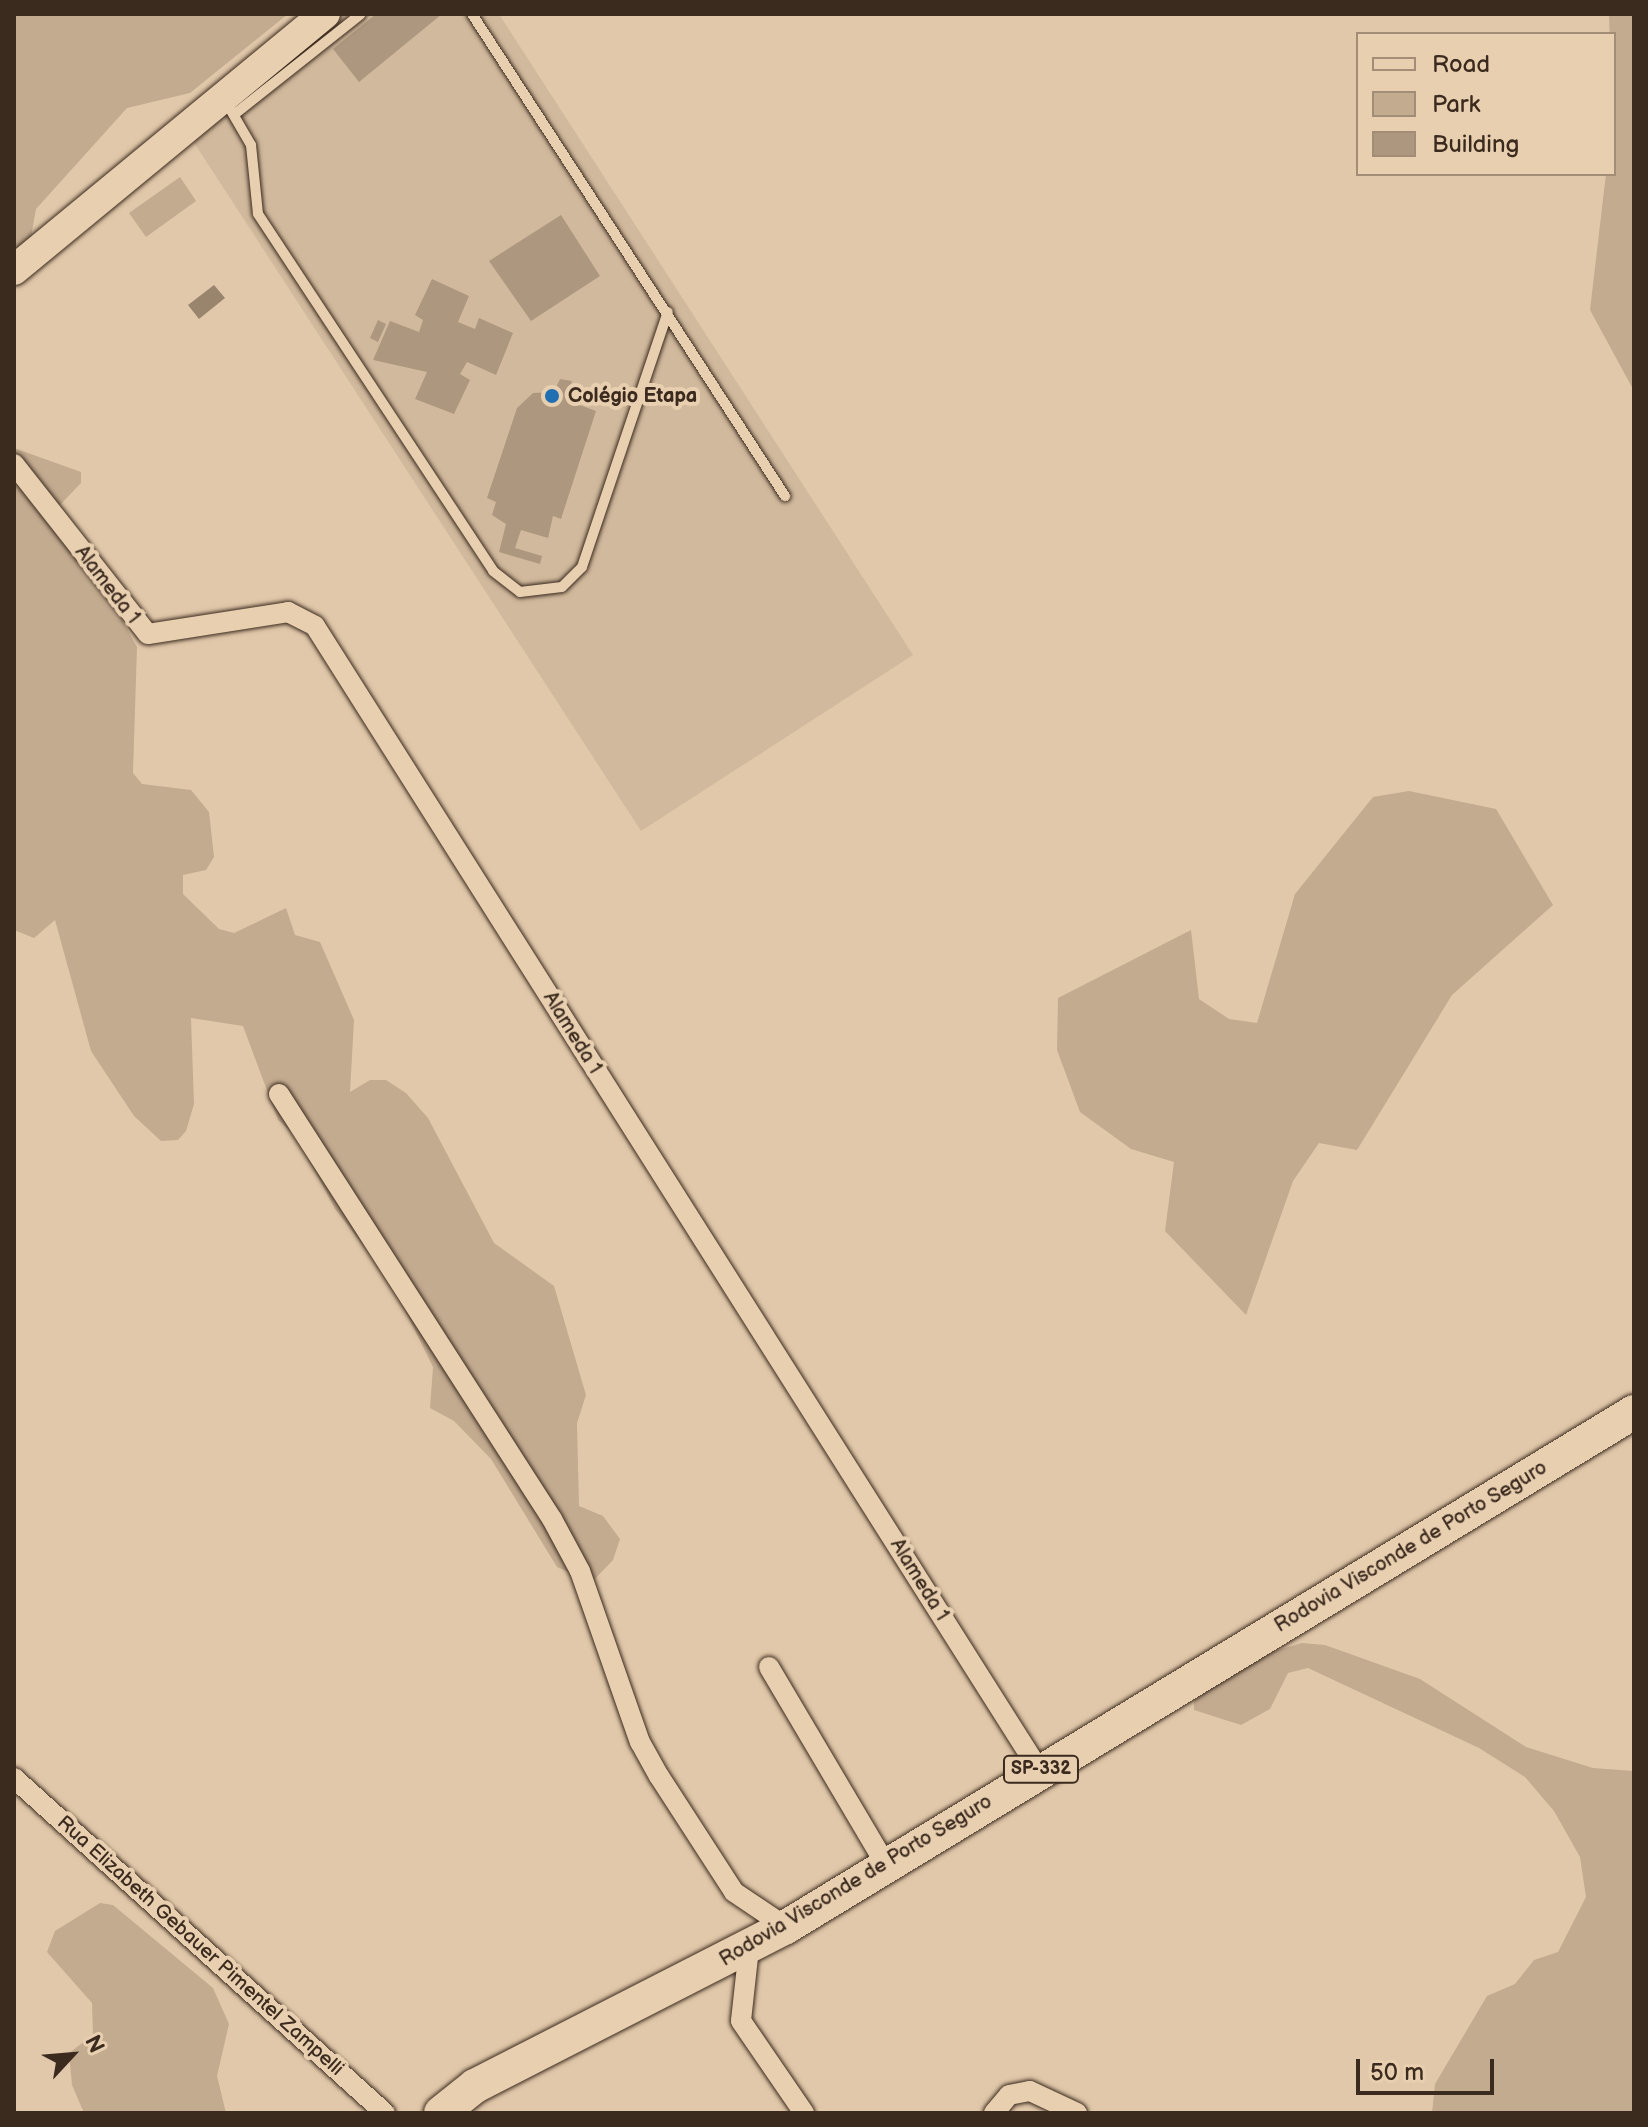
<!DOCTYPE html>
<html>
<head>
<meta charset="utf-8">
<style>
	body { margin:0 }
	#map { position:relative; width:1648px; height:2127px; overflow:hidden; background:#e1c8aa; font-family:"Balsamiq Sans",sans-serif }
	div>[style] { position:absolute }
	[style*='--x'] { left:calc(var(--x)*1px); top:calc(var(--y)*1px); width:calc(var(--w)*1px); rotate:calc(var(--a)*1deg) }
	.built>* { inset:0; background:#d1b99d }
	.green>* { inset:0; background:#c3ab90 }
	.water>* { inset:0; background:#99846d }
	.building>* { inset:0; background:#ad977f }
	.roads { filter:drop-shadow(0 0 2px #3b2a1e) drop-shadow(0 0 2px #3b2a1e) }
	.service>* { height:10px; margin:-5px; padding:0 5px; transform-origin:5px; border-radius:5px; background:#e8cfb0 }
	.minor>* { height:20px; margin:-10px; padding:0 10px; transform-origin:10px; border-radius:10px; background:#e8cfb0 }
	.secondary>* { height:30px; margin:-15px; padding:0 15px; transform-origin:15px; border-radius:15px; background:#e8cfb0 }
	.primary>* { height:34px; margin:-17px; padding:0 17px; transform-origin:17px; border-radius:17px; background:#e8cfb0 }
	.dots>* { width:22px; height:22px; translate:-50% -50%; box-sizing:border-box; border:4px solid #e8cfb0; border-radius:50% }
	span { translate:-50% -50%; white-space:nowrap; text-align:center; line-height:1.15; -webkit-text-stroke:8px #e8cfb0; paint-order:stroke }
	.shield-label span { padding:2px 6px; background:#e8cfb0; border:2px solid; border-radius:6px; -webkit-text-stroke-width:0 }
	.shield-label { font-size:18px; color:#3b2a1e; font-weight:700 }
	.poi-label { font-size:20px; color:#3b2a1e; font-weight:700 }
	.left { translate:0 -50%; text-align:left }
	.street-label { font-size:20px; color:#3b2a1e }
	.frame { position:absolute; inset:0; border:16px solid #3b2a1e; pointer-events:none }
	.legend { position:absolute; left:1356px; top:32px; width:260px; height:144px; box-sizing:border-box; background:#e8cfb0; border:2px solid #a38d76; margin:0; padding:10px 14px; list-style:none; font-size:24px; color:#3b2a1e }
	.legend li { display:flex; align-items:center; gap:16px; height:40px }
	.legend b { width:40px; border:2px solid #a38d76 }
	.north { position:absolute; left:32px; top:2015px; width:80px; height:80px; -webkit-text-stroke:6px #e8cfb0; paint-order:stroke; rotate:64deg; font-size:22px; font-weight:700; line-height:32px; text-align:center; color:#3b2a1e }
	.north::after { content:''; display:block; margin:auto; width:28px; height:36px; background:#3b2a1e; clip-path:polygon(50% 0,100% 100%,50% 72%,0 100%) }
	.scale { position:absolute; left:1356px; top:2059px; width:138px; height:36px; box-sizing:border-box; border:4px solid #3b2a1e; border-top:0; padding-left:10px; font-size:24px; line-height:28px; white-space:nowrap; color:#3b2a1e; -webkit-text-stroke:6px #e8cfb0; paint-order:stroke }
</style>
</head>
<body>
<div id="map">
	<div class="built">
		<i style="clip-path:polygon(343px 14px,499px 14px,913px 655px,641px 831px,191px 138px)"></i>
	</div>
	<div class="green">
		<i style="clip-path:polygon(14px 14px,288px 14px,190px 93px,127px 108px,36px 209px,28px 254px,14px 270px)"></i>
		<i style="clip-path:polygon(1609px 14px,1634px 14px,1634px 391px,1590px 310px,1606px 174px,1614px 174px)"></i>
		<i style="clip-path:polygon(180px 177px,196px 201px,146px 237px,129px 213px)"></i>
		<i style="clip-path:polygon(14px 448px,81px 472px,81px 483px,58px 507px,137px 647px,133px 773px,142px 784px,191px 790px,209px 812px,214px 857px,206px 870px,183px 875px,183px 894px,219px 929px,234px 933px,286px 908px,295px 935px,320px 942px,354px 1020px,350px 1092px,370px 1080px,386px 1080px,406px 1093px,428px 1118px,494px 1243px,554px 1286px,586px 1395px,577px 1423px,579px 1506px,603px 1516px,620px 1539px,613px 1560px,592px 1582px,557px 1567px,491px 1459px,454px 1421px,430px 1408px,433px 1367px,389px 1278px,335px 1209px,297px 1137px,278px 1120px,243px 1026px,191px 1018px,194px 1104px,186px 1131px,178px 1140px,161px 1141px,134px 1116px,91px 1051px,55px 920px,34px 938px,14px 930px)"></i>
		<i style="clip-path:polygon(1409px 791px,1496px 809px,1553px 905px,1452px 995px,1357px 1150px,1319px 1143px,1293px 1181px,1246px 1315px,1165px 1231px,1174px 1162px,1131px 1149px,1080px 1112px,1057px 1050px,1058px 998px,1191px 930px,1199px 999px,1229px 1019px,1257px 1023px,1295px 894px,1373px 797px)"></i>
		<i style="clip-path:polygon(1302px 1643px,1325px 1645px,1420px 1679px,1526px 1747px,1593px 1768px,1634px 1771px,1634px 2113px,1432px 2113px,1435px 2084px,1487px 1996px,1515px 1984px,1534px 1960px,1558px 1952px,1586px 1897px,1580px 1857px,1554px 1811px,1525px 1777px,1479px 1748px,1308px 1668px,1288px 1673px,1270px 1709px,1241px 1725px,1194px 1710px,1194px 1701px,1212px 1686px,1271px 1652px)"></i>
		<i style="clip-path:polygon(100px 1903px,113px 1905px,213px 1988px,229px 2024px,217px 2076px,226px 2113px,84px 2113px,72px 2085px,69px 2053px,93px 2035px,92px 2003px,47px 1952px,55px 1931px)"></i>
	</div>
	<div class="water">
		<i style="clip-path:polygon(214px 285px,225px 298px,199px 319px,188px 305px)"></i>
	</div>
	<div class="building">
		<i style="clip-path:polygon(376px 14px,442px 14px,359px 82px,333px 49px)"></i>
		<i style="clip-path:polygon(561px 215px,600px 276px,531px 321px,489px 261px)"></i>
		<i style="clip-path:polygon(432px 279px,469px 296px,458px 322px,475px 329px,479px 318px,513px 333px,496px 375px,467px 362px,460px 374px,470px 380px,454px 414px,415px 399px,427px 372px,373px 360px,390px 321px,419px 332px,423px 320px,415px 315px)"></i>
		<i style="clip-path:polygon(378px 320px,386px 324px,378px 342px,370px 338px)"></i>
		<i style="clip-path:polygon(560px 379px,572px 381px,566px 400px,596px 411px,561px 519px,553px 516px,548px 538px,521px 530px,515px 548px,542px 556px,540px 564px,499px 552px,506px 524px,492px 515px,496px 502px,487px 498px,517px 408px,533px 393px,554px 392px)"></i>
	</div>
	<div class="roads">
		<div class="service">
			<i style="--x:472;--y:14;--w:575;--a:57"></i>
			<i style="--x:226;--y:102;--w:50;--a:59.8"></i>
			<i style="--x:251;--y:145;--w:69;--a:84.2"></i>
			<i style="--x:258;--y:214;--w:427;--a:56.6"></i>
			<i style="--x:493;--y:571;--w:34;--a:38"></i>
			<i style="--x:520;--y:592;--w:42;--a:-6.8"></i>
			<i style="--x:562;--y:587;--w:28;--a:-45"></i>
			<i style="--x:582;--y:567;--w:269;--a:-71.4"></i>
			<i style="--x:236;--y:113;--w:159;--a:-38.4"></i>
		</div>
		<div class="minor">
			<i style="--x:14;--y:464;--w:216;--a:51.8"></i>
			<i style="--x:148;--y:634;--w:142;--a:-8.9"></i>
			<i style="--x:288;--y:612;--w:30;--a:27"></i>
			<i style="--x:315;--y:626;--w:1354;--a:57.67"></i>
			<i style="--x:279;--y:1094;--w:505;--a:57.29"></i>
			<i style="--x:552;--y:1519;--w:59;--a:61.7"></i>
			<i style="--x:580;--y:1571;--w:181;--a:70.7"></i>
			<i style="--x:640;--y:1742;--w:39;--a:61"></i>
			<i style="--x:659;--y:1776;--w:138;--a:57.1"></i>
			<i style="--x:734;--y:1892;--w:63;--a:33.9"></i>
			<i style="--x:769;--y:1667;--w:230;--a:59.4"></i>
			<i style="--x:14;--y:1778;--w:500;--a:42.1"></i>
			<i style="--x:749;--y:1948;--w:73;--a:96.3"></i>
			<i style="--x:741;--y:2021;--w:112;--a:55.6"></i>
			<i style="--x:994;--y:2113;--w:23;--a:-50"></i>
			<i style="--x:1009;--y:2095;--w:21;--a:-11"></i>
			<i style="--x:1030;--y:2091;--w:52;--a:25.1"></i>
		</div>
		<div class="secondary">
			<i style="--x:14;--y:270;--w:403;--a:-39.5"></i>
		</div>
		<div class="primary">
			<i style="--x:441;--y:2113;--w:43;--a:-38.5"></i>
			<i style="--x:475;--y:2086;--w:349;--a:-27.1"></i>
			<i style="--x:786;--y:1927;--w:992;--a:-31.27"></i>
		</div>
	</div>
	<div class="dots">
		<i style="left:552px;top:396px;background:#1f6fb2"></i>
	</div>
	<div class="shield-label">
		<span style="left:1041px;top:1769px">SP-332</span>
	</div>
	<div class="poi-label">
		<span class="left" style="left:568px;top:396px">Colégio Etapa</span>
	</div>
	<div class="street-label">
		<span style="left:107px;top:585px;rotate:52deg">Alameda 1</span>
		<span style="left:572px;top:1033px;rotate:58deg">Alameda 1</span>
		<span style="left:1411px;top:1547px;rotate:-31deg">Rodovia Visconde de Porto Seguro</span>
		<span style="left:919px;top:1580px;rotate:58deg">Alameda 1</span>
		<span style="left:856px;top:1881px;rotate:-31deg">Rodovia Visconde de Porto Seguro</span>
		<span style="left:200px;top:1946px;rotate:42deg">Rua Elizabeth Gebauer Pimentel Zampelli</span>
	</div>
	<div class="frame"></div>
	<ul class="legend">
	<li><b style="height:10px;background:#e8cfb0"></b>Road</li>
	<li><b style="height:22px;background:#c3ab90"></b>Park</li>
	<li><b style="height:22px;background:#ad977f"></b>Building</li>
	</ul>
	<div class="north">N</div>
	<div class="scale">50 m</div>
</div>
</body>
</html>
